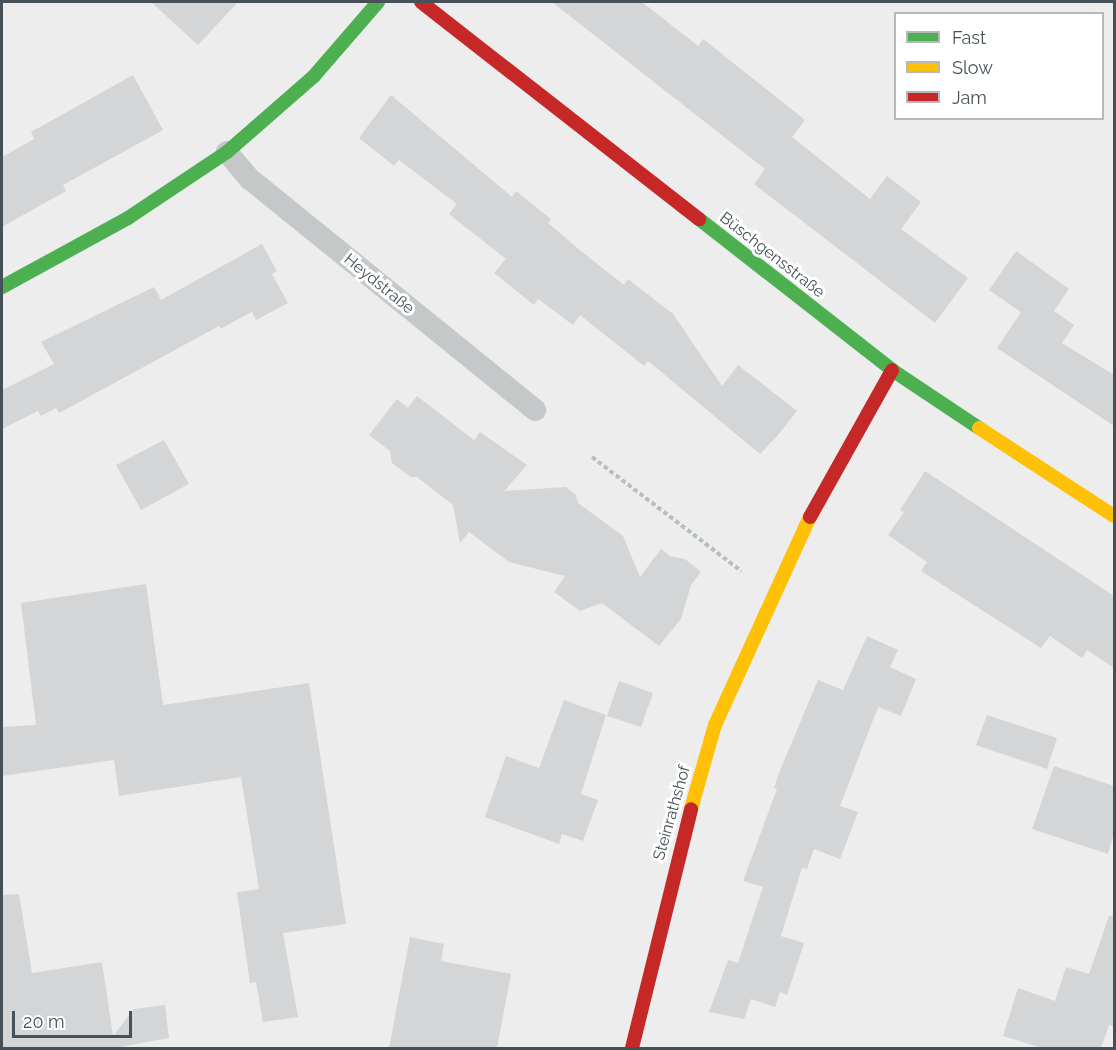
<!DOCTYPE html>
<html>
<head>
<meta charset="utf-8">
<style>
	body { margin:0 }
	#map { position:relative; width:1116px; height:1050px; overflow:hidden; background:#eeeded; font-family:Raleway,sans-serif }
	div>[style] { position:absolute }
	[style*='--x'] { left:calc(var(--x)*1px); top:calc(var(--y)*1px); width:calc(var(--w)*1px); rotate:calc(var(--a)*1deg) }
	.building>* { inset:0; background:#d4d5d6 }
	.path>* { height:4px; margin-top:-2px; transform-origin:0; background:repeating-linear-gradient(90deg,#b5bfbb 0 4.5px,transparent 0 7.5px) }
	.lane>* { height:22px; margin:-11px; padding:0 11px; transform-origin:11px; border-radius:11px; background:#c5c8c8 }
	.fast>* { height:14px; margin:-7px; padding:0 7px; transform-origin:7px; border-radius:7px; background:#4caf50 }
	.slow>* { height:14px; margin:-7px; padding:0 7px; transform-origin:7px; border-radius:7px; background:#ffc107 }
	.jam>* { height:14px; margin:-7px; padding:0 7px; transform-origin:7px; border-radius:7px; background:#c62828 }
	span { translate:-50% -50%; white-space:nowrap; text-align:center; line-height:1.15; -webkit-text-stroke:6px #fff; paint-order:stroke }
	.street-label { font-size:16px; color:#465157 }
	.frame { position:absolute; inset:0; border:3px solid #465157; pointer-events:none }
	.legend { position:absolute; left:894px; top:12px; width:210px; height:108px; box-sizing:border-box; background:#fff; border:2px solid #b5b9bc; margin:0; padding:8px 10px; list-style:none; font-size:18px; color:#465157 }
	.legend li { display:flex; align-items:center; gap:12px; height:30px }
	.legend b { width:30px; border:2px solid #b5b9bc }
	.scale { position:absolute; left:12px; top:1011px; width:120px; height:27px; box-sizing:border-box; border:3px solid #465157; border-top:0; padding-left:8px; font-size:18px; line-height:21px; white-space:nowrap; color:#465157; -webkit-text-stroke:4px #fff; paint-order:stroke }
</style>
</head>
<body>
<div id="map">
	<div class="building">
		<i style="clip-path:polygon(151px 2px,238px 2px,198px 45px)"></i>
		<i style="clip-path:polygon(552px 2px,642px 2px,698px 46px,703px 39px,805px 120px,792px 137px,870px 199px,887px 176px,921px 202px,901px 229px,968px 278px,935px 323px,754px 184px,765px 169px)"></i>
		<i style="clip-path:polygon(133px 75px,163px 130px,63px 185px,66px 191px,2px 227px,2px 157px,34px 139px,31px 132px)"></i>
		<i style="clip-path:polygon(391px 95px,512px 197px,516px 191px,551px 219px,548px 223px,581px 251px,624px 285px,628px 279px,673px 314px,722px 386px,738px 365px,797px 411px,778px 435px,760px 454px,648px 361px,644px 366px,580px 315px,573px 325px,538px 299px,534px 305px,494px 273px,506px 259px,449px 214px,457px 204px,399px 160px,394px 166px,359px 138px)"></i>
		<i style="clip-path:polygon(262px 244px,277px 271px,272px 274px,288px 303px,256px 320px,252px 312px,220px 329px,219px 326px,59px 413px,56px 408px,41px 416px,38px 411px,2px 429px,2px 390px,54px 364px,41px 342px,154px 287px,161px 300px)"></i>
		<i style="clip-path:polygon(1016px 251px,1069px 289px,1054px 311px,1074px 325px,1062px 343px,1114px 375px,1114px 426px,997px 348px,1021px 312px,989px 290px)"></i>
		<i style="clip-path:polygon(417px 396px,474px 440px,480px 432px,527px 465px,504px 491px,566px 487px,576px 495px,578px 503px,623px 536px,640px 577px,661px 549px,670px 556px,685px 559px,701px 572px,691px 585px,681px 619px,659px 646px,602px 603px,580px 611px,554px 592px,565px 576px,509px 562px,469px 532px,460px 543px,453px 505px,417px 477px,411px 477px,392px 463px,390px 451px,369px 435px,397px 399px,408px 408px)"></i>
		<i style="clip-path:polygon(164px 440px,189px 484px,141px 510px,116px 465px)"></i>
		<i style="clip-path:polygon(925px 471px,1114px 596px,1114px 668px,1087px 650px,1082px 658px,1050px 636px,1041px 648px,921px 571px,927px 562px,888px 535px,904px 512px,900px 510px)"></i>
		<i style="clip-path:polygon(146px 584px,163px 705px,309px 683px,346px 924px,283px 933px,298px 1017px,263px 1022px,256px 982px,250px 983px,237px 892px,259px 889px,241px 777px,119px 796px,114px 760px,2px 776px,2px 727px,36px 725px,21px 603px)"></i>
		<i style="clip-path:polygon(867px 636px,898px 650px,890px 667px,916px 679px,901px 716px,878px 707px,840px 806px,858px 812px,840px 859px,814px 849px,807px 869px,802px 868px,781px 936px,804px 943px,787px 995px,780px 992px,775px 1007px,751px 999px,744px 1019px,709px 1012px,728px 960px,738px 963px,763px 887px,743px 881px,777px 789px,774px 788px,779px 773px,818px 680px,843px 690px)"></i>
		<i style="clip-path:polygon(619px 681px,653px 693px,641px 727px,607px 716px)"></i>
		<i style="clip-path:polygon(564px 700px,606px 715px,581px 794px,598px 800px,583px 841px,562px 834px,559px 844px,485px 817px,506px 756px,539px 768px)"></i>
		<i style="clip-path:polygon(987px 715px,1057px 738px,1047px 769px,976px 745px)"></i>
		<i style="clip-path:polygon(1054px 766px,1114px 786px,1114px 833px,1108px 854px,1032px 829px)"></i>
		<i style="clip-path:polygon(19px 894px,32px 973px,102px 962px,113px 1036px,134px 1009px,165px 1005px,169px 1038px,115px 1048px,2px 1048px,2px 895px)"></i>
		<i style="clip-path:polygon(1109px 916px,1114px 916px,1114px 1027px,1109px 1025px,1101px 1048px,1042px 1048px,1003px 1036px,1018px 988px,1055px 1001px,1066px 967px,1089px 974px)"></i>
		<i style="clip-path:polygon(410px 937px,444px 944px,441px 961px,511px 974px,497px 1048px,389px 1048px)"></i>
	</div>
	<div class="path">
		<i style="--x:592;--y:457;--w:188;--a:37.4"></i>
	</div>
	<div class="lane">
		<i style="--x:227;--y:152;--w:35;--a:50"></i>
		<i style="--x:250;--y:179;--w:367;--a:39"></i>
	</div>
	<div class="fast">
		<i style="--x:699;--y:219;--w:245;--a:38"></i>
		<i style="--x:892;--y:370;--w:105;--a:33.7"></i>
		<i style="--x:2;--y:287;--w:144;--a:-28.7"></i>
		<i style="--x:128;--y:218;--w:119;--a:-33.7"></i>
		<i style="--x:227;--y:152;--w:116;--a:-41.1"></i>
		<i style="--x:314;--y:76;--w:98;--a:-49.1"></i>
	</div>
	<div class="slow">
		<i style="--x:979;--y:428;--w:161;--a:33.1"></i>
		<i style="--x:691;--y:809;--w:87;--a:-74.1"></i>
		<i style="--x:715;--y:725;--w:229;--a:-65.5"></i>
	</div>
	<div class="jam">
		<i style="--x:421;--y:2;--w:353;--a:38"></i>
		<i style="--x:810;--y:517;--w:168;--a:-60.8"></i>
		<i style="--x:632;--y:1048;--w:246;--a:-76.1"></i>
	</div>
	<div class="street-label">
		<span style="left:772px;top:255px;rotate:38deg">Büschgensstraße</span>
		<span style="left:379px;top:284px;rotate:39deg">Heydstraße</span>
		<span style="left:672px;top:813px;rotate:-74deg">Steinrathshof</span>
	</div>
	<div class="frame"></div>
	<ul class="legend">
	<li><b style="height:8px;background:#4caf50"></b>Fast</li>
	<li><b style="height:8px;background:#ffc107"></b>Slow</li>
	<li><b style="height:8px;background:#c62828"></b>Jam</li>
	</ul>
	<div class="scale">20 m</div>
</div>
</body>
</html>
